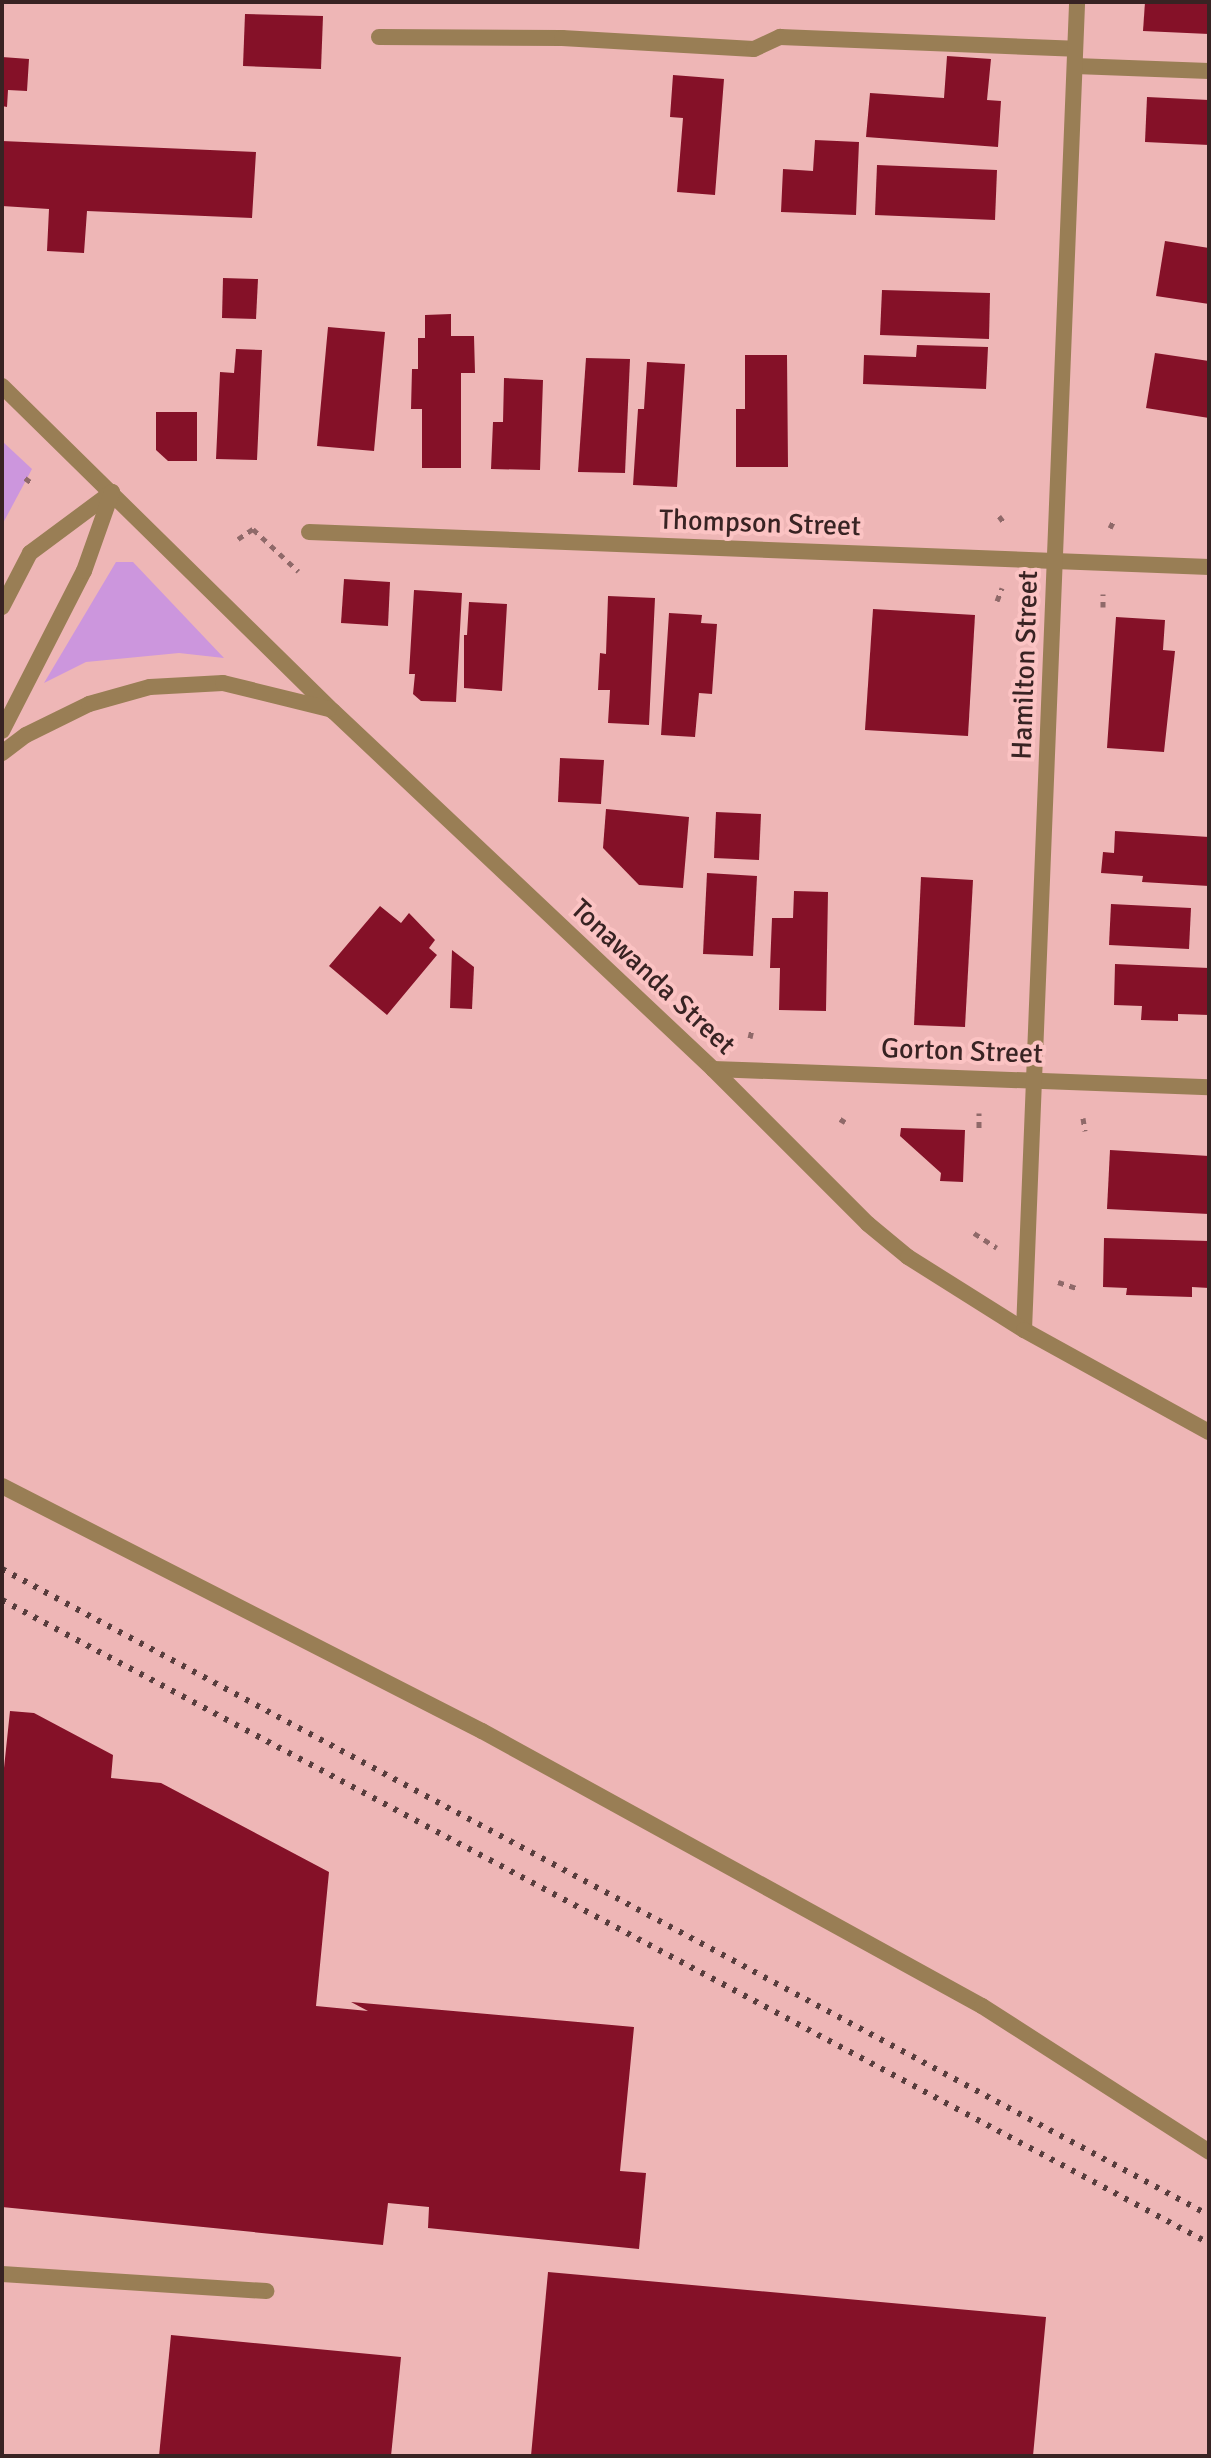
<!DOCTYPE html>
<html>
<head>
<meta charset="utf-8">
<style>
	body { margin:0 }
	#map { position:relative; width:1211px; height:2458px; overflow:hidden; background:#eeb6b6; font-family:Signika,sans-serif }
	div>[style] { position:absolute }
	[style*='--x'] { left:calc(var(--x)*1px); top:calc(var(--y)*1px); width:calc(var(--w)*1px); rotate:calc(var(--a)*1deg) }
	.green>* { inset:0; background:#cc96dd }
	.building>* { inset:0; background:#851128 }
	.path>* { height:5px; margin-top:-2.5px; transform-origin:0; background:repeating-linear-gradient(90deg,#8f6969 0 6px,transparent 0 12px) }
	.service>* { height:16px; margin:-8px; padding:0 8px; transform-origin:8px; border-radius:8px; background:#997e55 }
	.minor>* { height:16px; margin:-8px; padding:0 8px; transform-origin:8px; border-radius:8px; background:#997e55 }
	.tertiary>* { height:16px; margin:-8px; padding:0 8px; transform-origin:8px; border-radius:8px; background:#997e55 }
	.rail>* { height:6px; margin-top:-3px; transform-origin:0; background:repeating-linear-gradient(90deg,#583d3d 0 4px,transparent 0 12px) }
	span { translate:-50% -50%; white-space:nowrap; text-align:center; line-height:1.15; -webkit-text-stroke:8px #fbc3c3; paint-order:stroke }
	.street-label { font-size:28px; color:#382323 }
	.frame { position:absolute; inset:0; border:4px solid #382323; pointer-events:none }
</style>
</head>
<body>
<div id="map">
	<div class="green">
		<i style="clip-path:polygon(2px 441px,32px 469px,2px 525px)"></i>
		<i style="clip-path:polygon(116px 562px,133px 562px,224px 658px,179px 653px,86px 662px,44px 683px)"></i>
	</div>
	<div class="building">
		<i style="clip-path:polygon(1145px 2px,1209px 2px,1209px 34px,1143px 31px)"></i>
		<i style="clip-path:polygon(245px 14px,323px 16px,321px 69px,243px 66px)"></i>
		<i style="clip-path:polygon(947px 56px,991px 59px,987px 100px,1001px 101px,998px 147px,866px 137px,870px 93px,944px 98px)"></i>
		<i style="clip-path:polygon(2px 57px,29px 59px,27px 91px,8px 90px,7px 107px,2px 106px)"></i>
		<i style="clip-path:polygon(673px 75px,724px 79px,715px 195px,677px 192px,683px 118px,670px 117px)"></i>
		<i style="clip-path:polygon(1147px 97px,1209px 100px,1209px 145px,1145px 142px)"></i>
		<i style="clip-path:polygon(815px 140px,859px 142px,856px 215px,781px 212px,783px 169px,813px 171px)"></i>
		<i style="clip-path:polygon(2px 141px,256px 152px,252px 218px,87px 211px,84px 253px,47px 251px,49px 209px,2px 206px)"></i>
		<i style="clip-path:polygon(877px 165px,997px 170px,995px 220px,875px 215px)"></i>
		<i style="clip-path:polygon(1165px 241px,1209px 248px,1209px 304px,1156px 296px)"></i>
		<i style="clip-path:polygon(223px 278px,258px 279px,256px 319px,222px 318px)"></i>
		<i style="clip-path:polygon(882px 290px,990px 293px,989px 339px,880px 335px)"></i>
		<i style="clip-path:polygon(451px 314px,451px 336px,474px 336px,475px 373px,461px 373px,461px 468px,422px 468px,422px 409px,411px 409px,412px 369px,418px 369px,418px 338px,425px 338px,425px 315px)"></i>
		<i style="clip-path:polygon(328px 327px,385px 332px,374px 451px,317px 446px)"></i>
		<i style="clip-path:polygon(917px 345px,988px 347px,986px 389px,863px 384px,864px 355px,916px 357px)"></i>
		<i style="clip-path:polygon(236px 349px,262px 350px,257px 460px,216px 459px,220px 372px,234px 373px)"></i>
		<i style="clip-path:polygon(1155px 353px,1209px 361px,1209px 418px,1146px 408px)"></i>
		<i style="clip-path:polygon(745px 355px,787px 355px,788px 467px,736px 467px,736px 409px,745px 409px)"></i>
		<i style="clip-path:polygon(586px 358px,630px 359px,625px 473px,578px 472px)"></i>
		<i style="clip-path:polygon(647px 362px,685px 364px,677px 487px,633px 485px,638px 409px,644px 409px)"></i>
		<i style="clip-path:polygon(504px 378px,543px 380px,540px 470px,491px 469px,493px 422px,503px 422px)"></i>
		<i style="clip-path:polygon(156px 412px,197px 412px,197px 461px,168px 461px,156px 450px)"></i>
		<i style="clip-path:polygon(344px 579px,390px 582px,388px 626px,341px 623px)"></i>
		<i style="clip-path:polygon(414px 590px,462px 593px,456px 702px,421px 701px,413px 694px,415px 674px,409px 674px)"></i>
		<i style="clip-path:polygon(608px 596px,655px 598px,649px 725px,608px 723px,610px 690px,598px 690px,600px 653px,606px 654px)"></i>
		<i style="clip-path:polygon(469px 602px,507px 604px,502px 691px,464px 688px,464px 635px,467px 635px)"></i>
		<i style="clip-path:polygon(873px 609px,975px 615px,968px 736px,865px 730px)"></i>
		<i style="clip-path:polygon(669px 613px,702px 615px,701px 623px,717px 624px,712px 694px,699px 693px,695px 737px,661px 735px)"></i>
		<i style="clip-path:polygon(1116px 617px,1165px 620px,1163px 650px,1175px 651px,1164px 752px,1107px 748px)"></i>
		<i style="clip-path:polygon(560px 758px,604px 760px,601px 804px,558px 802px)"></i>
		<i style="clip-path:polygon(606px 809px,689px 817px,683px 888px,639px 885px,603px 848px)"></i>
		<i style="clip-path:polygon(716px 812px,761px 814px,759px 860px,714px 858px)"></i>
		<i style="clip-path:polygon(1115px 831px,1209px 837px,1209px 886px,1142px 882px,1143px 876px,1101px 873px,1103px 852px,1114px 853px)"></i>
		<i style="clip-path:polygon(707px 873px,757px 876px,753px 956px,703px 954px)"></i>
		<i style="clip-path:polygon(921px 877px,973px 880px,965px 1027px,914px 1025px)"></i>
		<i style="clip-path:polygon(794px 891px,828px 892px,826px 1011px,779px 1010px,780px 968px,770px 968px,772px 918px,793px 918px)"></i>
		<i style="clip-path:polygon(1111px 904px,1191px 908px,1189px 949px,1109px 945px)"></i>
		<i style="clip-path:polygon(380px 906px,401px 923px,409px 913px,435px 940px,429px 948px,437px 955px,387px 1015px,329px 966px)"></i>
		<i style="clip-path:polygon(452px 950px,474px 967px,472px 1009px,450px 1008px)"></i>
		<i style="clip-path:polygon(1115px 964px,1209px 968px,1209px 1015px,1178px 1014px,1178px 1021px,1141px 1020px,1142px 1006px,1114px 1005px)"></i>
		<i style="clip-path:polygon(901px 1128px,965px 1130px,963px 1182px,940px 1181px,941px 1173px,900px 1136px)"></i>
		<i style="clip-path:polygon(1110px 1150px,1209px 1156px,1209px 1214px,1107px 1209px)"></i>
		<i style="clip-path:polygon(1104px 1238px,1209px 1241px,1209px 1288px,1192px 1287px,1192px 1297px,1126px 1295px,1127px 1288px,1103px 1287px)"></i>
		<i style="clip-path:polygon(10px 1711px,34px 1713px,113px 1755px,111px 1778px,161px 1783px,329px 1872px,316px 2006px,368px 2011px,351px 2002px,634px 2027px,620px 2171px,646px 2173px,639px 2249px,428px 2228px,429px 2207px,388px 2203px,383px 2245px,2px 2207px,2px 1787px)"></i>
		<i style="clip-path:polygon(548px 2272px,1046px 2317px,1033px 2456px,531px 2456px)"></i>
		<i style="clip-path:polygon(171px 2335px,401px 2357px,391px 2456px,159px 2456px)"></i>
	</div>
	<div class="path">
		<i style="--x:25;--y:478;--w:9;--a:36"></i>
		<i style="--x:999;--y:516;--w:10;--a:53"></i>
		<i style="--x:1110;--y:528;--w:11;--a:-63"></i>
		<i style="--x:238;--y:539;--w:18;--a:-34"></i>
		<i style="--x:253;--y:529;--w:62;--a:43"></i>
		<i style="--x:997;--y:601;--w:14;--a:-69"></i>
		<i style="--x:1103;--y:607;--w:13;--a:-90"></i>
		<i style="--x:750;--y:1038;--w:9;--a:-77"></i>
		<i style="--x:1083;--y:1118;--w:13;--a:81"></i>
		<i style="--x:840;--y:1119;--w:6;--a:31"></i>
		<i style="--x:979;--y:1128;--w:15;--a:-90"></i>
		<i style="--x:974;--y:1233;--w:27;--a:33"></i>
		<i style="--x:1058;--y:1282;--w:19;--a:18"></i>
	</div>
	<div class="service">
		<i style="--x:2;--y:1486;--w:539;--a:27.04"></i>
		<i style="--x:482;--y:1731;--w:571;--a:28.81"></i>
		<i style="--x:982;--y:2006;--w:270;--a:32.7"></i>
		<i style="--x:2;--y:2274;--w:265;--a:3.7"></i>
	</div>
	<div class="minor">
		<i style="--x:379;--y:37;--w:183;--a:0.3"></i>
		<i style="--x:562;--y:38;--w:192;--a:3.3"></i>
		<i style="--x:754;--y:49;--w:29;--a:-25"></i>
		<i style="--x:780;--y:37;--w:295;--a:2.3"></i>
		<i style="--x:1075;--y:66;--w:134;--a:2.1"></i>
		<i style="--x:309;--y:532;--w:901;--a:2.23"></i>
		<i style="--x:713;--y:1069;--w:496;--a:2.1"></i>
		<i style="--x:1024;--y:1330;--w:1329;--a:-87.71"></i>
	</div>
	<div class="tertiary">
		<i style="--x:2;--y:386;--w:464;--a:44.5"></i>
		<i style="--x:333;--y:711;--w:522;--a:43.29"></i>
		<i style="--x:713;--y:1069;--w:219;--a:45"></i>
		<i style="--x:868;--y:1224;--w:52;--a:39.5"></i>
		<i style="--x:908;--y:1257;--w:137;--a:32.2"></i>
		<i style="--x:1024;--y:1330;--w:211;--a:28.9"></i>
		<i style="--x:2;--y:607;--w:61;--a:-62.6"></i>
		<i style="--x:30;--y:553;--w:102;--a:-36.6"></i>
		<i style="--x:2;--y:731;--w:180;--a:-62.9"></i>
		<i style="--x:84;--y:571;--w:84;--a:-70.5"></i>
		<i style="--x:2;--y:753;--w:30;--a:-37"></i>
		<i style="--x:26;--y:735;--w:70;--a:-26.2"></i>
		<i style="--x:89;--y:704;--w:63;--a:-15.6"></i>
		<i style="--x:150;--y:687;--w:73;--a:-3.1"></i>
		<i style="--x:223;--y:683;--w:109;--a:13.8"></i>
	</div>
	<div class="rail">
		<i style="--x:2;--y:1569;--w:1369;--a:28.16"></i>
		<i style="--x:2;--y:1600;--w:1368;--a:28.05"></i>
	</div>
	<div class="street-label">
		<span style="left:760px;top:523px;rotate:2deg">Thompson Street</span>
		<span style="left:1025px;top:665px;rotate:-88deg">Hamilton Street</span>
		<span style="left:653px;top:977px;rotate:43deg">Tonawanda Street</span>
		<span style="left:962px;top:1051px;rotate:2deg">Gorton Street</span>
	</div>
	<div class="frame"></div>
</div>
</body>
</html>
